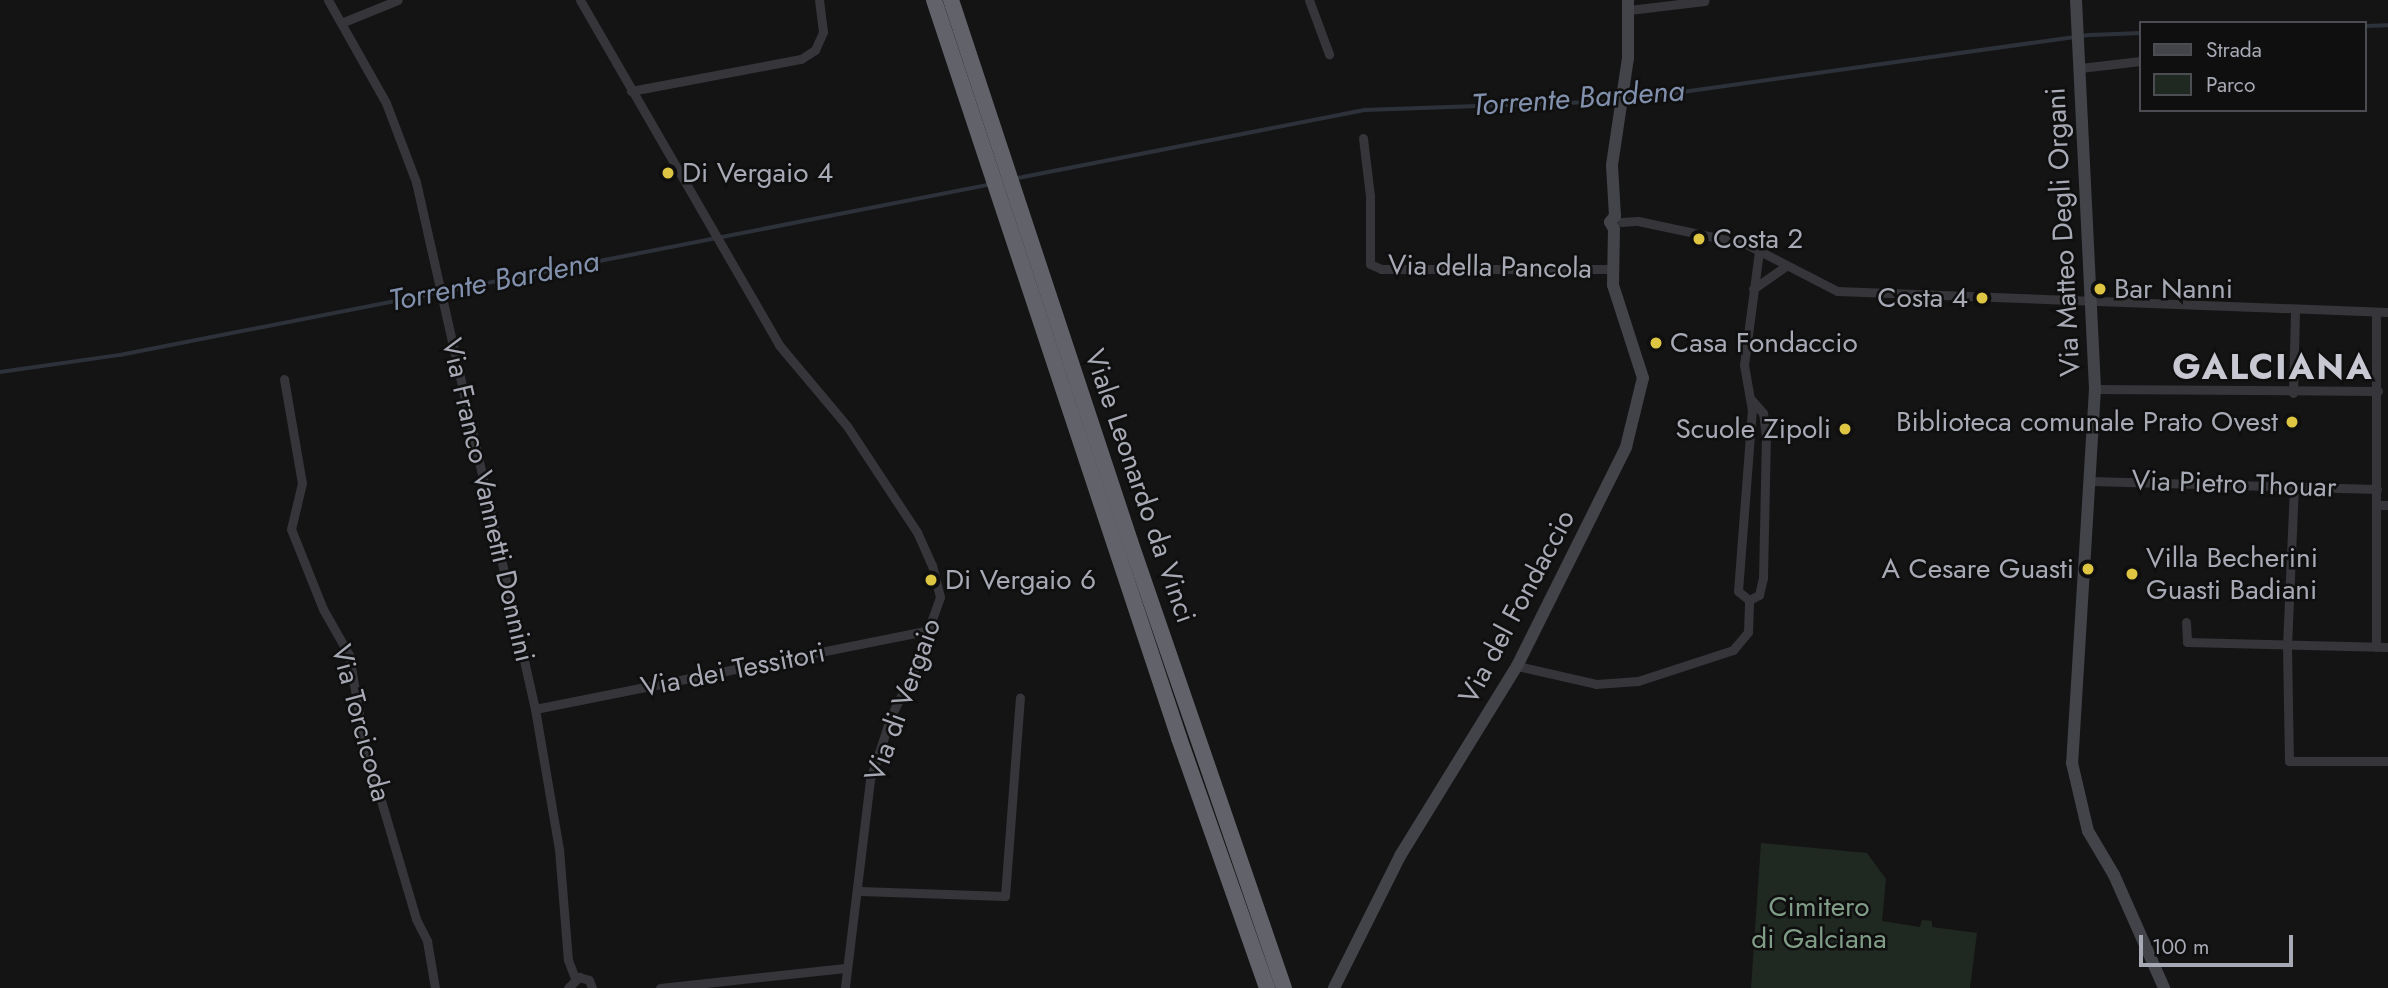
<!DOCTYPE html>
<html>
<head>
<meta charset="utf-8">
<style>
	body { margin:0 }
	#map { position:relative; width:2388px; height:988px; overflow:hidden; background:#141415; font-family:Jost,sans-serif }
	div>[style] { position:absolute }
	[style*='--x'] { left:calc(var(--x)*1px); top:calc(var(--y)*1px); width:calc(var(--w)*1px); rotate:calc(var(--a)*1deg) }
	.green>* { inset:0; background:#202822 }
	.stream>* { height:3.5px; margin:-1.75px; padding:0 1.75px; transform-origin:1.75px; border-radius:1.75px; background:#2d323a }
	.street>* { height:9px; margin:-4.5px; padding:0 4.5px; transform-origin:4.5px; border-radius:4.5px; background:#35353a }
	.secondary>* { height:12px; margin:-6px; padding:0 6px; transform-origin:6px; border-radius:6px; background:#43444a }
	.highway>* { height:16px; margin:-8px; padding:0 8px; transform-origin:8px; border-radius:8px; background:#62636a }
	.dots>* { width:19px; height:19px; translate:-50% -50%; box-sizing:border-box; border:4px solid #0f0f10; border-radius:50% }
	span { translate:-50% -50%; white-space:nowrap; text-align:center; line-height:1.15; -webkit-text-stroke:5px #0f0f10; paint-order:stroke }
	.poi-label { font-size:28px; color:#a7a9b4 }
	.left { translate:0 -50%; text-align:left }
	.right { translate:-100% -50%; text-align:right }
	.street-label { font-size:28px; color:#a7a9b4 }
	.park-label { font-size:28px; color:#809d87 }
	.water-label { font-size:30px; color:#8190ac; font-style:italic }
	.district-label { font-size:35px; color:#c7c8d1; font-weight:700; letter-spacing:2px }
	.legend { position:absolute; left:2139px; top:21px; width:228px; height:91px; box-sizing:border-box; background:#0f0f10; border:2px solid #4c4d52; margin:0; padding:9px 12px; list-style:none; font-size:21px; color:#a7a9b4 }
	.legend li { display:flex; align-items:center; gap:14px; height:35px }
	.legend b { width:35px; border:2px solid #4c4d52 }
	.scale { position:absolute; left:2139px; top:935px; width:154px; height:32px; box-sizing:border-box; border:4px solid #a7a9b4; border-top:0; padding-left:9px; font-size:21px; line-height:24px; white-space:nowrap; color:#a7a9b4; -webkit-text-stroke:5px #0f0f10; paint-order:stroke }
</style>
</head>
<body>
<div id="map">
	<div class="green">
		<i style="clip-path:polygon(1761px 843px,1867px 853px,1886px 879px,1882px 921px,1920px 927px,1922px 920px,1932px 921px,1932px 927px,1977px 933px,1970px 988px,1751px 988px)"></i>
	</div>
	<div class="stream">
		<i style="--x:2365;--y:26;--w:23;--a:-2"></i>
		<i style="--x:1626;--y:100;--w:469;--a:-8"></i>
		<i style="--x:2090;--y:35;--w:51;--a:-2.2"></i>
		<i style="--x:1018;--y:178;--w:354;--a:-11.1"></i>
		<i style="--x:1365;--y:110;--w:254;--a:-2"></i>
		<i style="--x:0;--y:372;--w:121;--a:-8.1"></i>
		<i style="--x:120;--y:355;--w:884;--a:-11.09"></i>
	</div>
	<div class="street">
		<i style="--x:328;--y:0;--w:118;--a:60.6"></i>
		<i style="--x:386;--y:103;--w:85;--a:69.2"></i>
		<i style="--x:416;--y:182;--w:540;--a:77.28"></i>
		<i style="--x:535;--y:709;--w:142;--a:80.3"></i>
		<i style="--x:559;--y:849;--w:111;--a:85.4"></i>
		<i style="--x:568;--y:960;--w:19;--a:69"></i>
		<i style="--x:580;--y:0;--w:398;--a:60"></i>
		<i style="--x:779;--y:345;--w:106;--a:50"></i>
		<i style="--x:847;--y:426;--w:127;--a:56.6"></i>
		<i style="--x:917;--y:532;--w:36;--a:66"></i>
		<i style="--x:932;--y:565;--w:33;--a:76"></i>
		<i style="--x:940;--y:597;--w:77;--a:109.6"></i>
		<i style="--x:914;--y:670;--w:51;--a:116.6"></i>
		<i style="--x:891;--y:716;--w:67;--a:108.2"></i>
		<i style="--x:870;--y:780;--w:209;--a:96.9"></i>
		<i style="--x:1309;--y:0;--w:58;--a:69.7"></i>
		<i style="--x:1629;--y:10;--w:76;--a:-6.8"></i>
		<i style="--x:341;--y:23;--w:61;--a:-22"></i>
		<i style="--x:2080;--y:68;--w:61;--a:-6.5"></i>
		<i style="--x:631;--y:91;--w:173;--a:-10.7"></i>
		<i style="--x:801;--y:59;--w:17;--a:-33"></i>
		<i style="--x:815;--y:50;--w:20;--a:-66"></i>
		<i style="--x:823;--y:32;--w:32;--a:-97"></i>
		<i style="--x:1363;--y:138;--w:58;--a:83.1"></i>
		<i style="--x:1370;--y:196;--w:68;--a:90"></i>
		<i style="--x:1370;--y:264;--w:12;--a:24"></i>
		<i style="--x:1381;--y:269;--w:231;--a:0"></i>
		<i style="--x:1622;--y:222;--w:16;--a:-4"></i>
		<i style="--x:1638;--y:221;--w:110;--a:12"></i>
		<i style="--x:1746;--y:244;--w:102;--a:27.3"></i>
		<i style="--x:1837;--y:291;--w:551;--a:2.18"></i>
		<i style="--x:1753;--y:289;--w:40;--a:-34.9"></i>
		<i style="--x:284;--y:379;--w:106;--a:80.2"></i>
		<i style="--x:302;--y:483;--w:47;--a:103.4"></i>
		<i style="--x:291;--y:529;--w:86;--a:68.2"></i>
		<i style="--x:323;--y:609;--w:53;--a:60.5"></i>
		<i style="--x:349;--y:655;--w:89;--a:80.3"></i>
		<i style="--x:364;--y:743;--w:184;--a:73.5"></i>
		<i style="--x:416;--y:919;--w:25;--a:63"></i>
		<i style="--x:427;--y:941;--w:48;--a:80.3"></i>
		<i style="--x:2095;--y:389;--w:283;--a:0.4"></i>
		<i style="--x:2293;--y:393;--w:83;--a:-88.6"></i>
		<i style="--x:2091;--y:481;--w:286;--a:1.6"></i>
		<i style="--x:2294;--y:486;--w:161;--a:92.5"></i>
		<i style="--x:2287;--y:647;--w:114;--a:89"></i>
		<i style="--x:2289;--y:761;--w:99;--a:0"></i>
		<i style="--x:2377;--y:505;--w:11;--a:0"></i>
		<i style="--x:1749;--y:600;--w:14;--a:-141"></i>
		<i style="--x:1738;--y:591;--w:182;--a:-85.6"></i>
		<i style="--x:1752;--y:410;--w:46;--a:-100.1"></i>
		<i style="--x:1744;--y:365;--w:115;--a:-82.5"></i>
		<i style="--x:1749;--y:600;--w:11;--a:-27"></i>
		<i style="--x:1759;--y:595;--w:17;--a:-77"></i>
		<i style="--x:1763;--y:578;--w:141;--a:-88.8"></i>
		<i style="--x:1766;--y:437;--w:24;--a:-97"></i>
		<i style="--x:1763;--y:413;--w:18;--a:-131"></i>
		<i style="--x:2186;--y:622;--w:20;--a:87"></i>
		<i style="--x:2187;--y:642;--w:201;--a:1.4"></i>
		<i style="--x:2376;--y:647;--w:335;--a:-90"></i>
		<i style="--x:1517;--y:666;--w:81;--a:12.8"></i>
		<i style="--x:1596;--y:684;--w:42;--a:-4.1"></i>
		<i style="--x:1638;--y:681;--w:100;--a:-18.1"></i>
		<i style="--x:1733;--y:650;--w:23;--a:-50"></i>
		<i style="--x:1748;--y:632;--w:32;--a:-88"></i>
		<i style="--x:535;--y:709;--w:403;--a:-11.3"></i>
		<i style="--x:860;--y:891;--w:145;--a:2"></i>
		<i style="--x:1005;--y:896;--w:199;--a:-85.7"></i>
		<i style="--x:568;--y:988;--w:16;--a:-45"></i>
		<i style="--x:579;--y:977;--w:10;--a:17"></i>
		<i style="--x:589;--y:980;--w:9;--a:69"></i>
		<i style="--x:660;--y:988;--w:186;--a:-6.2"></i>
	</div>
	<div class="secondary">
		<i style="--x:2076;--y:0;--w:389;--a:87.2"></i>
		<i style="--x:2095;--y:389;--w:375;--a:93.5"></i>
		<i style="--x:2072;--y:763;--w:70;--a:76.8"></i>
		<i style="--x:2088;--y:831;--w:51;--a:59.4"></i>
		<i style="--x:2114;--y:875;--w:124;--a:66.1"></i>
		<i style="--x:1334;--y:988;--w:148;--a:-63.4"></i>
		<i style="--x:1400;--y:856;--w:223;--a:-58.4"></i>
		<i style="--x:1517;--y:666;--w:245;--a:-63.5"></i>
		<i style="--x:1626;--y:447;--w:71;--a:-76.2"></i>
		<i style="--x:1643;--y:378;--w:98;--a:-107.9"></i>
		<i style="--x:1613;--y:285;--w:56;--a:-89"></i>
		<i style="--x:1614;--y:229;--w:8;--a:-120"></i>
		<i style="--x:1610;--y:222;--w:8;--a:-50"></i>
		<i style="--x:1615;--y:216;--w:51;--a:-93.4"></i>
		<i style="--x:1612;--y:165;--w:108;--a:-81.5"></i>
		<i style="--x:1628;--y:58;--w:58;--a:-90"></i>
	</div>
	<div class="highway">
		<i style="--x:934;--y:0;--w:778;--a:71.63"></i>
		<i style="--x:1179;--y:738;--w:265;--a:70.6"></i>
		<i style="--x:951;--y:0;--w:570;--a:71.69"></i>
		<i style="--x:1130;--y:541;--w:473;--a:71"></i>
	</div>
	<div class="dots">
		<i style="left:668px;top:173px;background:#dec643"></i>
		<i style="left:1699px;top:239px;background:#dec643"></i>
		<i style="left:2100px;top:289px;background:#dec643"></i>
		<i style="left:1982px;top:298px;background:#dec643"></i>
		<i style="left:1656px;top:343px;background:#dec643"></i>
		<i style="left:2292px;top:422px;background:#dec643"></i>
		<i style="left:1845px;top:429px;background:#dec643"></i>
		<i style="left:2088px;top:569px;background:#dec643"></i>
		<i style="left:2132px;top:574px;background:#dec643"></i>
		<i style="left:931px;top:580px;background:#dec643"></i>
	</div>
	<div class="poi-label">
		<span class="left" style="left:682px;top:173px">Di Vergaio 4</span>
		<span class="left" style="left:1713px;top:239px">Costa 2</span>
		<span class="left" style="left:2114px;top:289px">Bar Nanni</span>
		<span class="right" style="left:1968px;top:298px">Costa 4</span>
		<span class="left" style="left:1670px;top:343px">Casa Fondaccio</span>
		<span class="right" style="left:2278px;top:422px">Biblioteca comunale Prato Ovest</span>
		<span class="right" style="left:1831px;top:429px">Scuole Zipoli</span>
		<span class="left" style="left:2146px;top:574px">Villa Becherini<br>Guasti Badiani</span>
		<span class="right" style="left:2074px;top:569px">A Cesare Guasti</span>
		<span class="left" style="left:945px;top:580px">Di Vergaio 6</span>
	</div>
	<div class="street-label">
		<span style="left:2063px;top:232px;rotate:-93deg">Via Matteo Degli Organi</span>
		<span style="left:1490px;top:267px;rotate:1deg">Via della Pancola</span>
		<span style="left:2234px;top:484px;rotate:2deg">Via Pietro Thouar</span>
		<span style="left:1140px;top:486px;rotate:71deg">Viale Leonardo da Vinci</span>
		<span style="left:488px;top:500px;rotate:77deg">Via Franco Vannetti Donnini</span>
		<span style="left:1517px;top:607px;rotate:-62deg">Via del Fondaccio</span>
		<span style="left:733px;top:670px;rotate:-11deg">Via dei Tessitori</span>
		<span style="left:903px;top:700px;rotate:-70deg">Via di Vergaio</span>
		<span style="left:361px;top:723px;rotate:75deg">Via Torcicoda</span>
	</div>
	<div class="park-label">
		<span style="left:1819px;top:923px">Cimitero<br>di Galciana</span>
	</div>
	<div class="water-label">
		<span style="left:1578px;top:98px;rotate:-4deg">Torrente Bardena</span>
		<span style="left:494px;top:281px;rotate:-11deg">Torrente Bardena</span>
	</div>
	<div class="district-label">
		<span style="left:2273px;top:367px">GALCIANA</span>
	</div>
	<ul class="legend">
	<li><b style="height:9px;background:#43444a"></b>Strada</li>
	<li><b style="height:19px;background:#202822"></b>Parco</li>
	</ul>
	<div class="scale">100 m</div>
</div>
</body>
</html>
